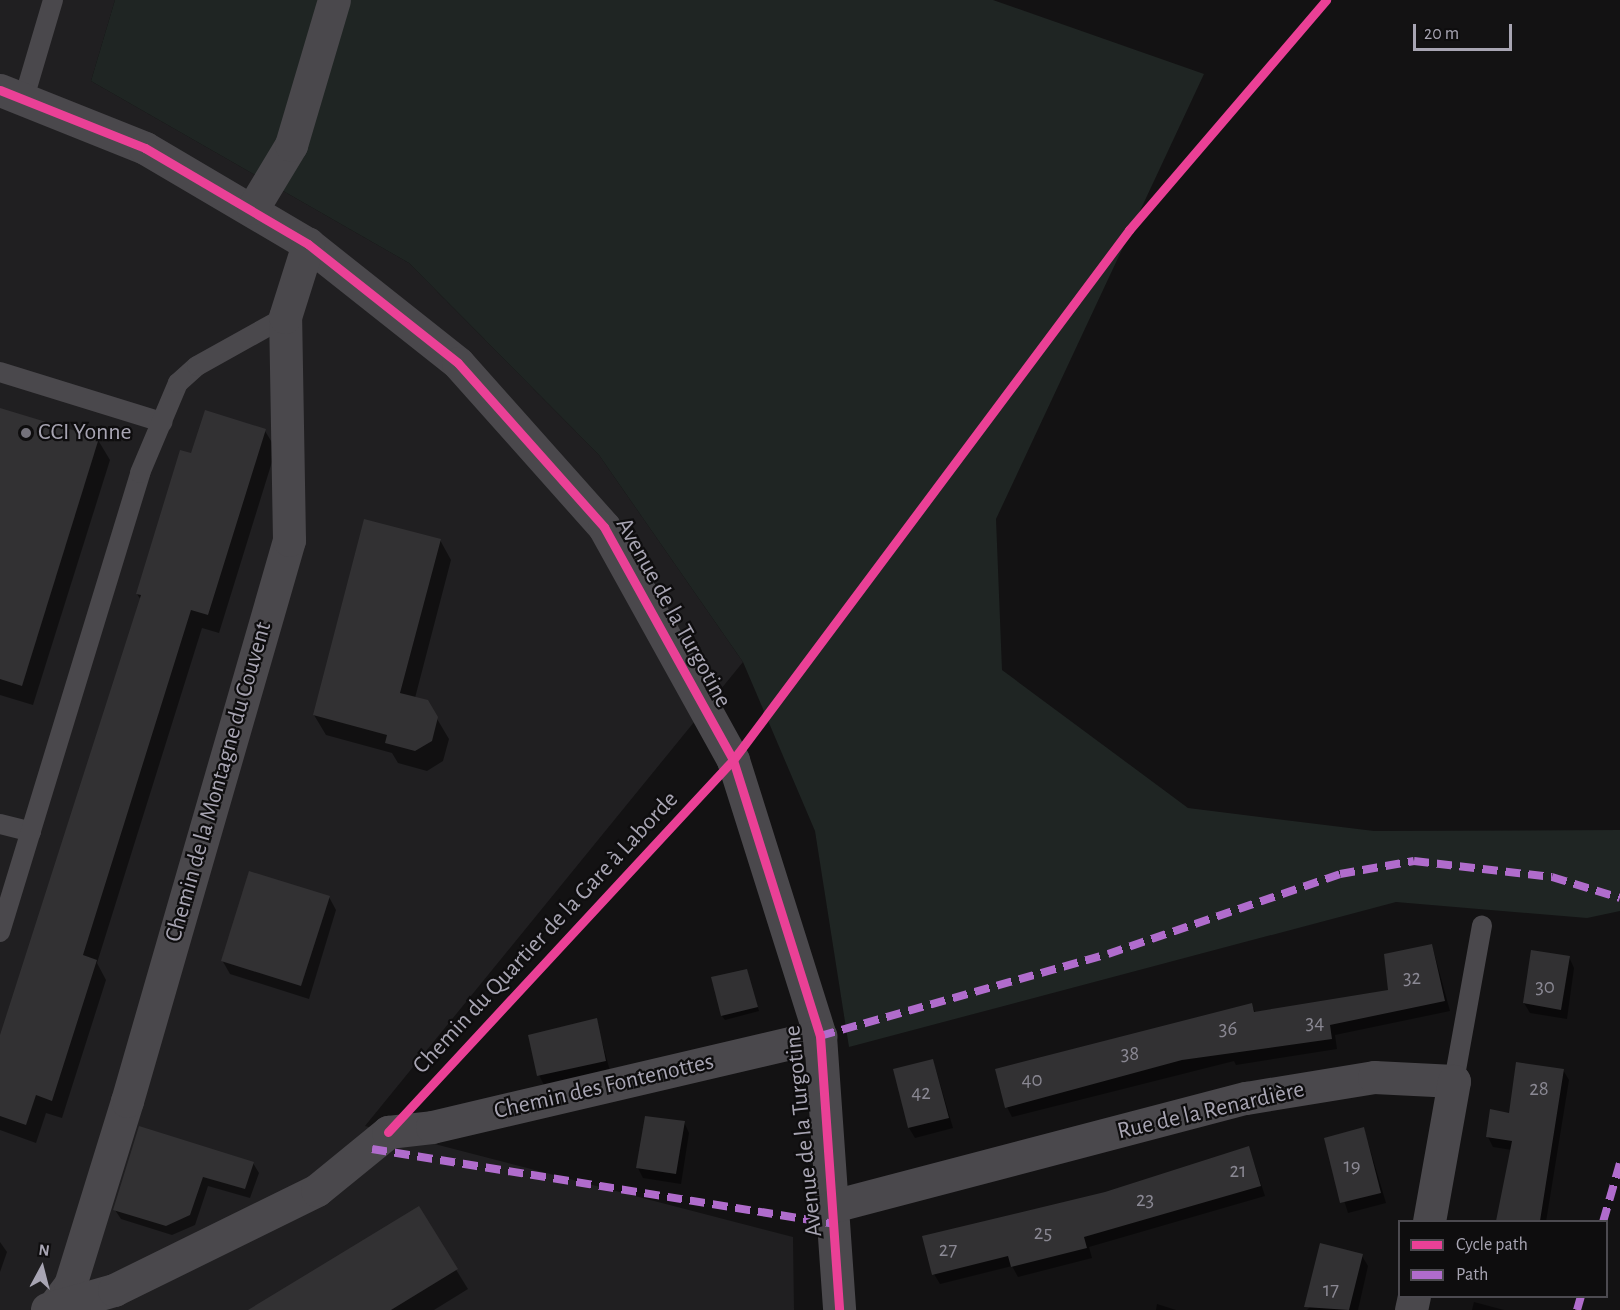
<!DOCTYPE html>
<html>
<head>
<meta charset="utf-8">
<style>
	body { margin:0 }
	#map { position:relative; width:1620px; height:1310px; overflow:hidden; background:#131213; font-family:"Alegreya Sans",sans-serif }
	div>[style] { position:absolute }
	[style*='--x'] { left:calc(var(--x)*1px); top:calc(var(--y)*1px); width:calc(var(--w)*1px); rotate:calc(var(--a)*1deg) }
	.built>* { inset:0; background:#201f21 }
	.green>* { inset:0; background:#1f2523 }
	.shadow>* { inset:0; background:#0007 }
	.building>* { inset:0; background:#323133 }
	.service>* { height:20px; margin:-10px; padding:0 10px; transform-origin:10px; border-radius:10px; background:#4a484c }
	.minor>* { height:33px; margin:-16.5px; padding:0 16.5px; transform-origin:16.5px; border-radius:16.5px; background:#4a484c }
	.quiet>* { height:8px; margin-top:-4px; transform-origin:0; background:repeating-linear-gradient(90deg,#b06ccc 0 15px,transparent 0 23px) }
	.cycleway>* { height:9px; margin:-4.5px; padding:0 4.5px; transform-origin:4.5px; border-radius:4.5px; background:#ea4096 }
	.dots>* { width:16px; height:16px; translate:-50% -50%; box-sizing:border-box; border:3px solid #0e0d0e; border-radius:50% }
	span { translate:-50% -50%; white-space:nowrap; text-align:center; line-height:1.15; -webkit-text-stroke:4.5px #0e0d0e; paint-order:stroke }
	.number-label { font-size:21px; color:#8a8893 }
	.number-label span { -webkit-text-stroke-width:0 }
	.poi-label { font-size:24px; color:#a8a5b3 }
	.left { translate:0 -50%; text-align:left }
	.street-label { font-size:24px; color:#a8a5b3 }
	.legend { position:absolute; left:1398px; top:1220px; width:210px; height:78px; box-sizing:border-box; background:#0e0d0e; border:2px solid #4c4a50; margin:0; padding:8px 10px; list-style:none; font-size:18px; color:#a8a5b3 }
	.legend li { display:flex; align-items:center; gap:12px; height:30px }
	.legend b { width:30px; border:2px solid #4c4a50 }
	.north { position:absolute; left:12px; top:1238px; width:60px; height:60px; -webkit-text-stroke:4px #0e0d0e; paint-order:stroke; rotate:7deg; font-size:16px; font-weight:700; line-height:24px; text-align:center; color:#a8a5b3 }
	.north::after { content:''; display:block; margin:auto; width:21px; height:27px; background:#a8a5b3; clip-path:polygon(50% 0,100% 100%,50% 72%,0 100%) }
	.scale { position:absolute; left:1413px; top:24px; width:99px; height:27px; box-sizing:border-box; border:3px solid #a8a5b3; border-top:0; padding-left:8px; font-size:18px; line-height:21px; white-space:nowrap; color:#a8a5b3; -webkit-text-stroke:4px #0e0d0e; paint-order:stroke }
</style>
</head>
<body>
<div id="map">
	<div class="built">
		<i style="clip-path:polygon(0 0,115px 0,91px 81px,409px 263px,599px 455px,743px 662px,365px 1126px,793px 1237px,794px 1310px,0 1310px)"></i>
	</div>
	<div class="green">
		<i style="clip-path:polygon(115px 0,993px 0,1204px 74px,996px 519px,1002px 670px,1188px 808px,1374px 831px,1620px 830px,1620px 911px,1587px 918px,1396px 902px,849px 1047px,815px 831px,743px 662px,599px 455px,409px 263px,91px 81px)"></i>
	</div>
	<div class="shadow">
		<i style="clip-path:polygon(0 412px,98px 440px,110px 460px,33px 705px,0 695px)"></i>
		<i style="clip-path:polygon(265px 431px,276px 449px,219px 633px,202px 628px,97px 963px,106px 980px,62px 1118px,46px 1113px,36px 1143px,0 1130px,0 1040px,141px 600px,137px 594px,192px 455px)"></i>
		<i style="clip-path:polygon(440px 540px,451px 560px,415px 698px,427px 702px,449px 739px,443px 761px,427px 771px,398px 763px,392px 753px,326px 735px,314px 715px)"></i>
		<i style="clip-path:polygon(329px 897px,336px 910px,309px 999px,230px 974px,222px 960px)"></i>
		<i style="clip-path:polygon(1432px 945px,1450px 1011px,1335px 1035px,1337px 1049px,1236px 1065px,1234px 1061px,1012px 1117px,1007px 1107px,1251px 1005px,1256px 1013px,1389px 991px)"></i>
		<i style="clip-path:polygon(1569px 957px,1574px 968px,1567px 1019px,1530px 1013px,1524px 1003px)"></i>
		<i style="clip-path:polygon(746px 971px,759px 1011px,725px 1020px,722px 1016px)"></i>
		<i style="clip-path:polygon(596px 1020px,610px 1071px,544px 1085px,539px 1075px)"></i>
		<i style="clip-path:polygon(933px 1060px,953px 1128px,915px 1138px,909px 1128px)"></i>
		<i style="clip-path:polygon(1563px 1070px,1569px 1080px,1546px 1222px,1497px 1222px,1512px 1150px,1493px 1147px,1488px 1137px)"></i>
		<i style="clip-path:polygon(684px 1122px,689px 1133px,681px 1184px,643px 1178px,638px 1168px)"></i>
		<i style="clip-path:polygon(140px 1128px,253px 1163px,259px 1173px,250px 1198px,208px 1186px,195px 1225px,172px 1235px,121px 1219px,115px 1210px)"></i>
		<i style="clip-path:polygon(1364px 1129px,1386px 1203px,1348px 1213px,1325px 1139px)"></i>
		<i style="clip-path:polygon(1249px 1148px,1265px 1196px,1089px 1247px,1092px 1258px,1018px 1277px,1012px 1266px,940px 1284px,934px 1274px,1105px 1193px)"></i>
		<i style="clip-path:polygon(418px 1208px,468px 1289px,434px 1310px,251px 1310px)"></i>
		<i style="clip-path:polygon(0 1242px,7px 1252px,0 1272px)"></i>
		<i style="clip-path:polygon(1362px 1256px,1368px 1266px,1358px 1310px,1307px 1310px)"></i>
		<i style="clip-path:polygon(1474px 1302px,1504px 1310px,1472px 1310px)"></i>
		<i style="clip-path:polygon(1157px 1304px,1176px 1310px,1156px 1310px)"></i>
	</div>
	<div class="building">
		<i style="clip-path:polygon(0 408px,99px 438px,22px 686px,0 679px)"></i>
		<i style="clip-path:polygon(205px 410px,266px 429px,208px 615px,191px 610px,83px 955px,97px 960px,52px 1101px,36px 1095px,26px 1125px,0 1116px,0 1035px,141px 595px,136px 594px,180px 450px,191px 453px)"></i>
		<i style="clip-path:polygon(364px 519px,441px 539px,400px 693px,428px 700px,438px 717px,432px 741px,415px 751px,385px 743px,387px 735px,313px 715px)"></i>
		<i style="clip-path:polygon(249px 871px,330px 896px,301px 986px,221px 961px)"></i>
		<i style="clip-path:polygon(1432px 944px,1445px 1001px,1330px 1025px,1332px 1039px,1182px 1060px,1005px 1108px,995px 1069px,1252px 1003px,1254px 1012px,1388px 990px,1384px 954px)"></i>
		<i style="clip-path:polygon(1531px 950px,1570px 956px,1561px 1010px,1523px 1003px)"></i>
		<i style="clip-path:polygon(747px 969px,758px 1007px,721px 1016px,711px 977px)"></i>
		<i style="clip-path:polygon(597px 1018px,606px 1061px,537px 1076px,528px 1035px)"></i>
		<i style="clip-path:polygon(933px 1059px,949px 1118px,908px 1128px,893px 1069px)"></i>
		<i style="clip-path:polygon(1516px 1062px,1564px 1069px,1540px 1221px,1496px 1221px,1512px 1141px,1486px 1137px,1490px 1109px,1509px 1113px)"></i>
		<i style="clip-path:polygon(645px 1116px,685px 1121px,676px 1174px,636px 1168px)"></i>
		<i style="clip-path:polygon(139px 1126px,254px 1162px,245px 1189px,203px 1177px,190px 1215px,166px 1226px,113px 1210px)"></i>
		<i style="clip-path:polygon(1364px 1127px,1381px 1193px,1340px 1203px,1324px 1138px)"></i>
		<i style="clip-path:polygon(1249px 1146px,1261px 1186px,1084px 1237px,1087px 1248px,1011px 1267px,1008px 1256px,932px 1275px,922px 1236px,1105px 1192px)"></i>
		<i style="clip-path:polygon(419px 1206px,458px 1269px,391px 1310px,248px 1310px)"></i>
		<i style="clip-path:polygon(1320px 1243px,1363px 1254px,1349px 1310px,1304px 1307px)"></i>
	</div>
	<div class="service">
		<i style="--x:24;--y:98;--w:102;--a:-73.5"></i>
		<i style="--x:0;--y:372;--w:170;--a:17.2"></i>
		<i style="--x:0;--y:824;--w:32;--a:14"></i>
		<i style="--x:0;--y:932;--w:480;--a:-73"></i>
		<i style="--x:140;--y:473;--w:98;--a:-67.1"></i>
		<i style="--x:178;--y:383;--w:25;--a:-42"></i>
		<i style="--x:197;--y:366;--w:101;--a:-29.1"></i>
		<i style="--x:1454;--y:1081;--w:158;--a:-79.8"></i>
	</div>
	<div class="minor">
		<i style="--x:0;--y:90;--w:156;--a:21.8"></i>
		<i style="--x:145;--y:148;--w:189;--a:30.5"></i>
		<i style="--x:308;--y:244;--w:191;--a:38.4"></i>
		<i style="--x:458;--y:363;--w:220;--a:48.3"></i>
		<i style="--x:604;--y:527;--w:266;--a:61"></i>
		<i style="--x:733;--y:760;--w:289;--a:72.5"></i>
		<i style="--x:820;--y:1036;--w:275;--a:86"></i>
		<i style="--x:253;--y:208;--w:74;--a:-58.9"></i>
		<i style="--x:291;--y:145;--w:151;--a:-73.5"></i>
		<i style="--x:833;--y:1206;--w:427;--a:-14.7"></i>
		<i style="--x:1246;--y:1098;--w:130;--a:-9.3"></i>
		<i style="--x:1374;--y:1077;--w:80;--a:2.9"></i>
		<i style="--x:1454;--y:1081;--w:143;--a:100.1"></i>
		<i style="--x:54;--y:1306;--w:26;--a:-53"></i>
		<i style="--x:70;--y:1285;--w:193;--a:-72.8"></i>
		<i style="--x:127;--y:1101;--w:584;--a:-73.89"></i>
		<i style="--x:289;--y:540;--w:223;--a:-91"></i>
		<i style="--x:285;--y:317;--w:77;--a:-72.5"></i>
		<i style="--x:47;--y:1309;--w:70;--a:-15.8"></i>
		<i style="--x:114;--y:1290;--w:226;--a:-26.2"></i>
		<i style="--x:317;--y:1190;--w:92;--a:-39.2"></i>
		<i style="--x:388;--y:1132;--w:44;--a:-6.5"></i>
		<i style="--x:432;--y:1127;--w:399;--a:-13.2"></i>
		<i style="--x:1411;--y:1310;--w:14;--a:-78"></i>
	</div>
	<div class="quiet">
		<i style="--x:820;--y:1036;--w:299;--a:-15.9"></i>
		<i style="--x:1108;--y:954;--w:245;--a:-19"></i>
		<i style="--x:1340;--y:874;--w:75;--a:-10"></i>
		<i style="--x:1414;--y:861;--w:139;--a:6.6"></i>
		<i style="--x:1552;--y:877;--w:71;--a:17.2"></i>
		<i style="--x:372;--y:1149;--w:468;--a:9.2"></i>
		<i style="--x:1603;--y:1222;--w:61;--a:-73.9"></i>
		<i style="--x:1577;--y:1310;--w:15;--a:-74"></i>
	</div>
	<div class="cycleway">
		<i style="--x:0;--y:90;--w:156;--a:21.8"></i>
		<i style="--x:145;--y:148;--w:189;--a:30.5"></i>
		<i style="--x:308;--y:244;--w:191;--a:38.4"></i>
		<i style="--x:458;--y:363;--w:220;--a:48.3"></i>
		<i style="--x:604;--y:527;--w:266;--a:61"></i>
		<i style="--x:733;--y:760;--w:289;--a:72.5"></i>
		<i style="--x:820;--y:1036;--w:275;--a:86"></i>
		<i style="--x:388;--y:1132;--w:507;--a:-47.16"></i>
		<i style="--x:733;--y:760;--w:662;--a:-53.23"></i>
		<i style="--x:1129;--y:230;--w:303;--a:-49.4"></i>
	</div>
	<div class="dots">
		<i style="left:26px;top:433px;background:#74727b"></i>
	</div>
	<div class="number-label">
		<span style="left:1412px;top:978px">32</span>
		<span style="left:1545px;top:987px">30</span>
		<span style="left:1315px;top:1023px">34</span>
		<span style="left:1228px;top:1029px">36</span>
		<span style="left:1130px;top:1054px">38</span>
		<span style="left:1032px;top:1080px">40</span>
		<span style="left:1539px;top:1089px">28</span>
		<span style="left:921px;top:1093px">42</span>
		<span style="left:1352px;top:1166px">19</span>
		<span style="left:1238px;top:1171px">21</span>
		<span style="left:1145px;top:1200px">23</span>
		<span style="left:1043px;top:1233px">25</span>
		<span style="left:948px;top:1250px">27</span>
		<span style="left:1331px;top:1290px">17</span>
	</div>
	<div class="poi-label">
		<span class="left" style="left:38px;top:433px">CCI Yonne</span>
	</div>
	<div class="street-label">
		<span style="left:673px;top:613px;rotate:61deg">Avenue de la Turgotine</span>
		<span style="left:219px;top:782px;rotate:-74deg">Chemin de la Montagne du Couvent</span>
		<span style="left:546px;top:933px;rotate:-47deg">Chemin du Quartier de la Gare à Laborde</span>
		<span style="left:604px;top:1087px;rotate:-13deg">Chemin des Fontenottes</span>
		<span style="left:1211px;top:1111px;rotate:-13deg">Rue de la Renardière</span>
		<span style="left:804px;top:1131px;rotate:-96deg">Avenue de la Turgotine</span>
	</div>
	<ul class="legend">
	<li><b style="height:8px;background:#ea4096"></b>Cycle path</li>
	<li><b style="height:8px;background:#b06ccc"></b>Path</li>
	</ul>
	<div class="north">N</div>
	<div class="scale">20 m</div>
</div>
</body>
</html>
